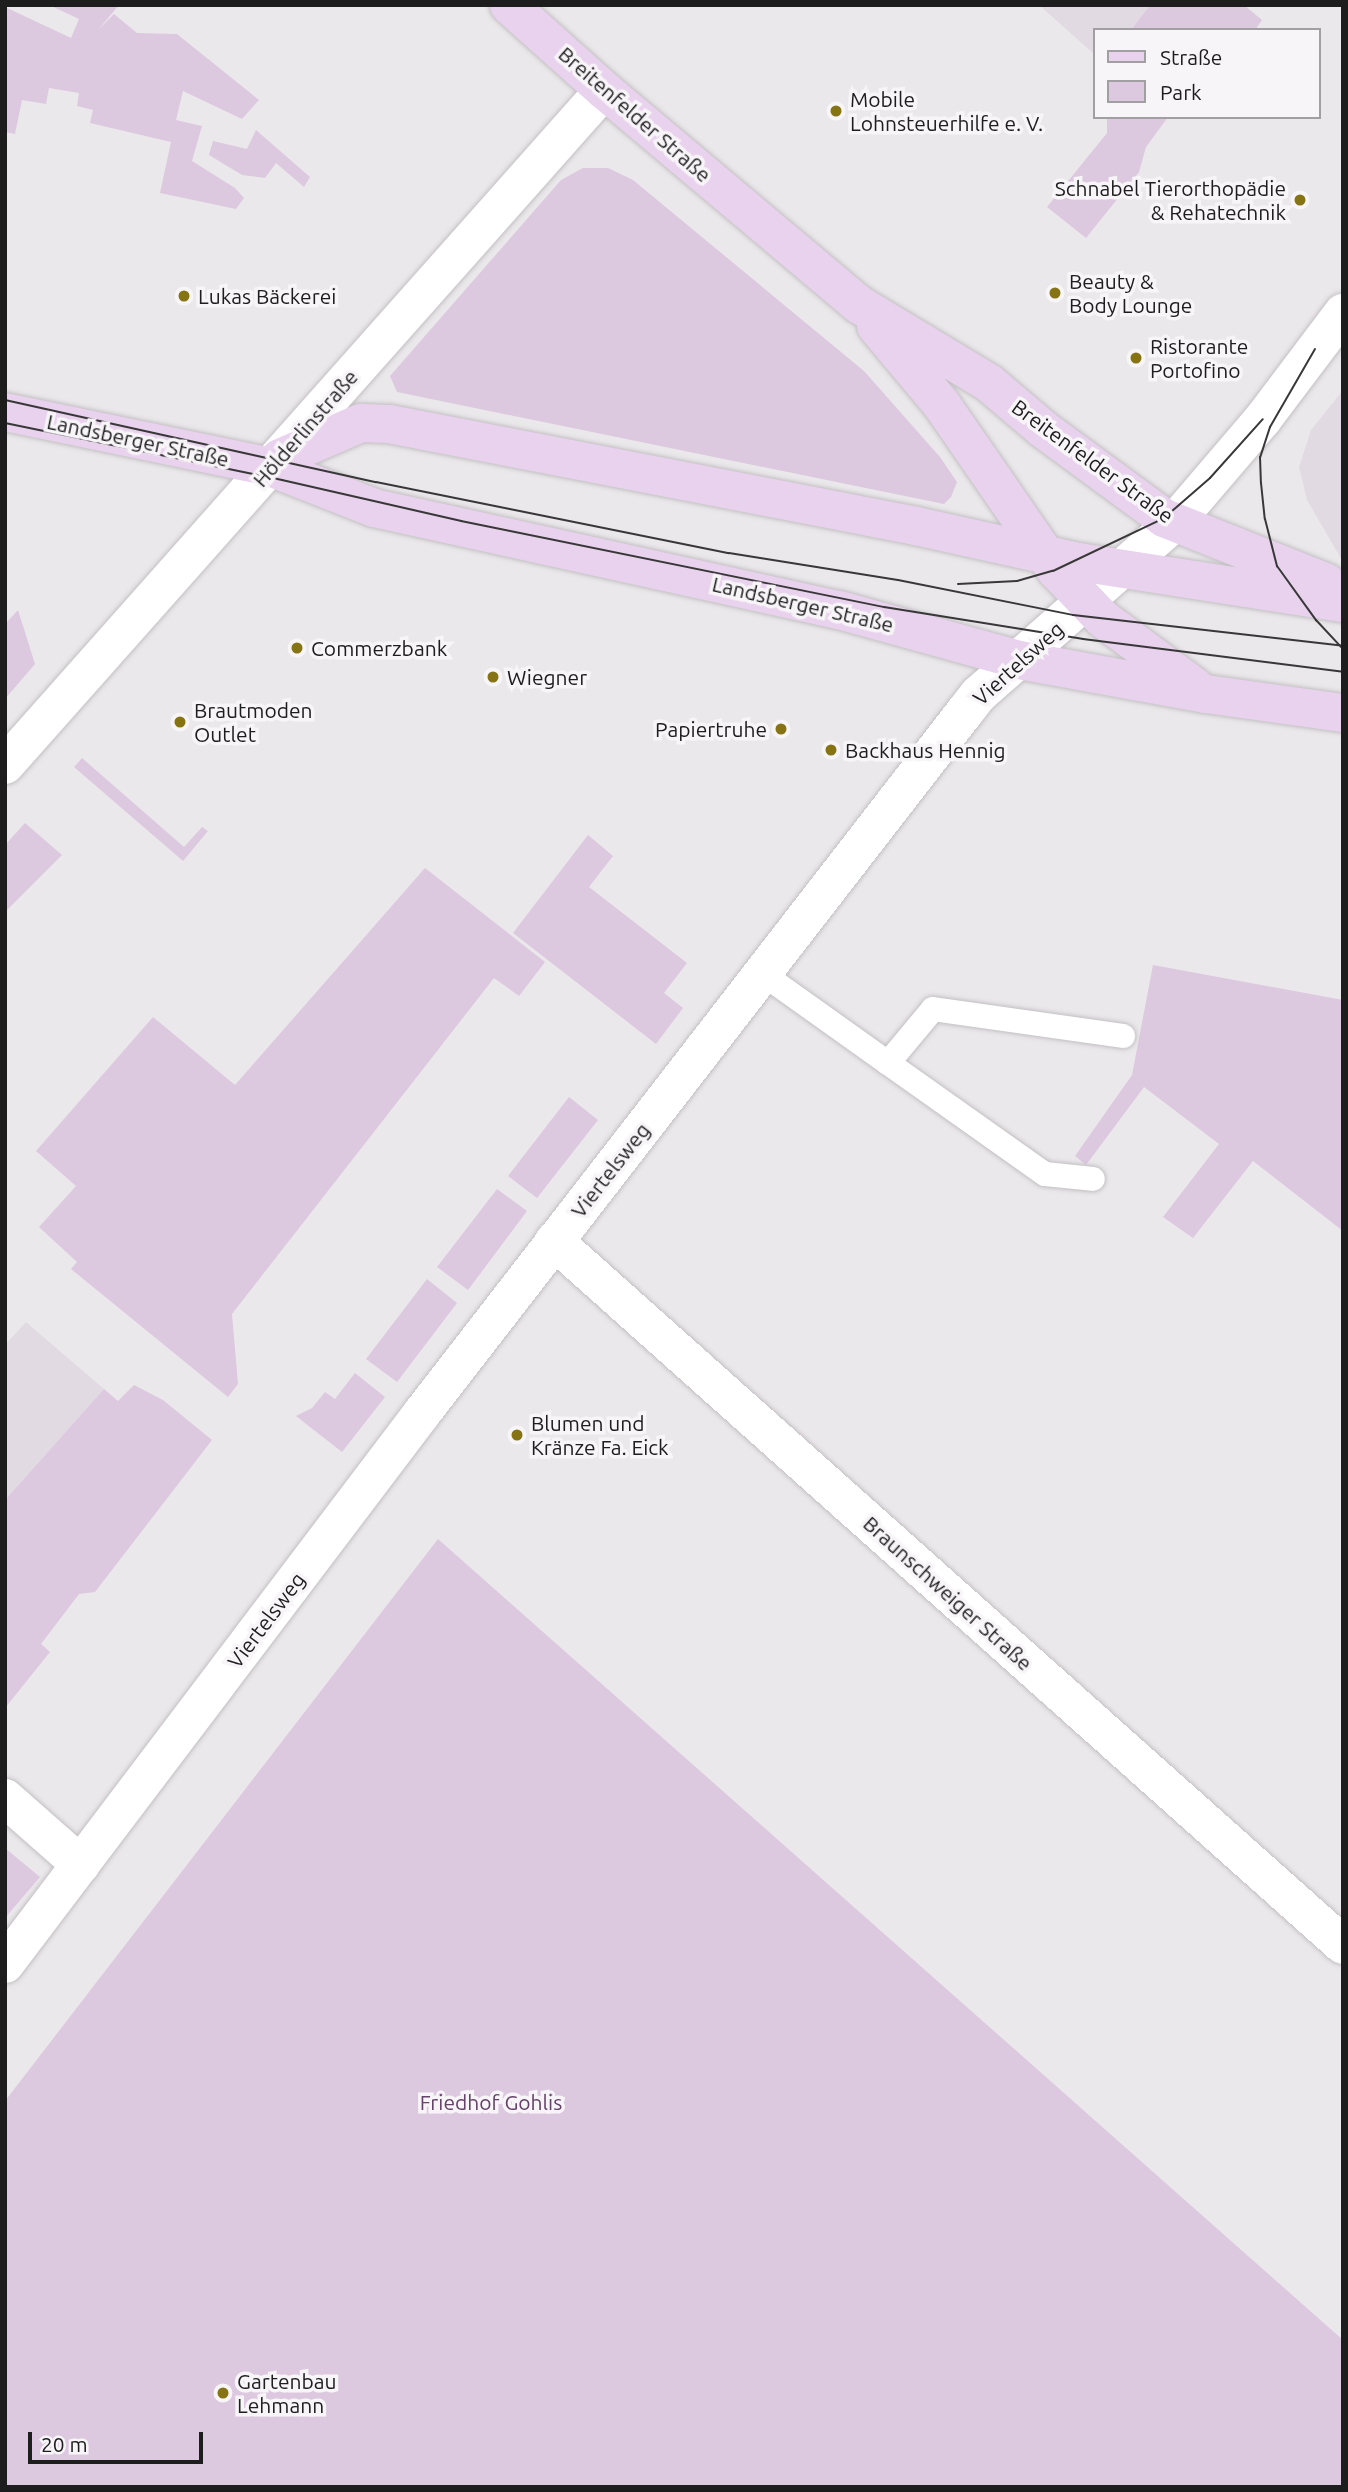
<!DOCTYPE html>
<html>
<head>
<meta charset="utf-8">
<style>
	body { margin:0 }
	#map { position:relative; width:1348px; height:2492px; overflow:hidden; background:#ebe8eb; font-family:Ubuntu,sans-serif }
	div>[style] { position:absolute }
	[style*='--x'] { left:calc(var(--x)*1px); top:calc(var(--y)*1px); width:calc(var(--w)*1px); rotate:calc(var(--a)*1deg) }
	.built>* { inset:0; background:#e2dae3 }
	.green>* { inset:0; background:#dcc8df }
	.roads { filter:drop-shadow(0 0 2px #c3c0c3) drop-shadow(0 0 2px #c3c0c3) }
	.service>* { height:24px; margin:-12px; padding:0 12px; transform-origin:12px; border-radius:12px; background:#fff }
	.minor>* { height:38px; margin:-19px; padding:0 19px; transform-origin:19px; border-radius:19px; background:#fff }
	.secondary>* { height:38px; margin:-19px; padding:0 19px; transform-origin:19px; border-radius:19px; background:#e9d2ed }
	.tram>* { height:2px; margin:-1px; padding:0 1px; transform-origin:1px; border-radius:1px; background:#393839 }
	.dots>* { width:19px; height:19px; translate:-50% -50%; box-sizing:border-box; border:4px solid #f8f5f8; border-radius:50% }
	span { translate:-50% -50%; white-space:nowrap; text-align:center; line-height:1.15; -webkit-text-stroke:7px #f8f5f8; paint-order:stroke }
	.poi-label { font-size:21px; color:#1e1d1e }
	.left { translate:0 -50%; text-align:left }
	.right { translate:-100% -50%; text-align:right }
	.street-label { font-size:21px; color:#1e1d1e }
	.park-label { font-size:21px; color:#644269 }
	.frame { position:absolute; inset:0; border:7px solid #1e1d1e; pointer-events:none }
	.legend { position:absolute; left:1093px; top:28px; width:228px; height:91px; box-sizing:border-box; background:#f8f5f8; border:2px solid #a19fa1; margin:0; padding:9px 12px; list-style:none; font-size:21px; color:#1e1d1e }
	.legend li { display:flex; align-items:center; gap:14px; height:35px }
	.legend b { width:35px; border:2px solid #a19fa1 }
	.scale { position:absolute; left:28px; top:2432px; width:175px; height:32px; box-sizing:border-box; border:4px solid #1e1d1e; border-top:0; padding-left:9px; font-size:21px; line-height:24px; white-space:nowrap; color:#1e1d1e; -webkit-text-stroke:5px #f8f5f8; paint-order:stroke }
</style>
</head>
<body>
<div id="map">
	<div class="built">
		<i style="clip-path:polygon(1039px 5px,1150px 5px,1131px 30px,1094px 30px,1094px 54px)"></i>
		<i style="clip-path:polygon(1343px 390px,1343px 562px,1307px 500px,1299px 467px,1311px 430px)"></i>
		<i style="clip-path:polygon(26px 1322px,104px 1389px,5px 1500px,5px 1345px)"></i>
	</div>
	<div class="green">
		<i style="clip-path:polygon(49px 5px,119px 5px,98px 30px,114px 14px,137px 33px,177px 34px,259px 100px,242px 119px,183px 91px,176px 120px,202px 126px,192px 161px,235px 188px,244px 198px,236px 209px,160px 193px,171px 142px,90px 123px,93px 110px,77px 106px,79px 93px,49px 88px,46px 104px,22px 100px,15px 134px,5px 132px,5px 7px,71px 38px,79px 19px)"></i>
		<i style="clip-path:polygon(1150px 5px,1244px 5px,1262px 20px,1255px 30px,1131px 30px)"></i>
		<i style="clip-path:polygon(1107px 117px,1168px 117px,1146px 147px,1139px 172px,1086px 238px,1047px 207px,1107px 133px)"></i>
		<i style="clip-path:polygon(256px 130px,310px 177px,304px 187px,276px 163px,265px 178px,242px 175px,209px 155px,213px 141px,247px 149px)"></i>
		<i style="clip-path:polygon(583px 168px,608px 168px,633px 180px,864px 371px,940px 457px,957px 482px,951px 497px,944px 504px,397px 392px,390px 376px,561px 180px)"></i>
		<i style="clip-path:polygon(18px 610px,35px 664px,5px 699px,5px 624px)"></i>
		<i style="clip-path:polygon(82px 758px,184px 847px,202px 827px,208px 831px,183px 861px,74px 767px)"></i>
		<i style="clip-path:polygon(25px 823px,62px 855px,5px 912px,5px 845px)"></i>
		<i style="clip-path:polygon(588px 835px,613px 856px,589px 887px,687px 963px,664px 993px,683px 1008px,656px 1044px,513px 933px)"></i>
		<i style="clip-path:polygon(425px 868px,545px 962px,519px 996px,494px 978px,232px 1314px,238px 1384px,228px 1397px,71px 1269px,77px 1262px,39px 1227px,76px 1186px,36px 1151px,153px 1017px,235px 1085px)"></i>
		<i style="clip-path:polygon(1153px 965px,1343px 1000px,1343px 1231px,1253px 1161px,1193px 1238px,1163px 1217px,1219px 1144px,1144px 1087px,1086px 1165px,1075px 1156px,1132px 1075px)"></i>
		<i style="clip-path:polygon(569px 1097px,598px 1120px,537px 1198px,508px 1176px)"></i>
		<i style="clip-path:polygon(497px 1189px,527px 1211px,468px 1290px,437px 1267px)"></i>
		<i style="clip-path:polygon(427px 1279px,457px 1303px,397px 1382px,366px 1359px)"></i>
		<i style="clip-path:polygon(355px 1373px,385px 1397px,342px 1452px,296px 1416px,312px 1408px,325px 1392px,335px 1399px)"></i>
		<i style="clip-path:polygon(134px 1385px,163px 1400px,212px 1440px,95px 1592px,79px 1594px,41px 1644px,50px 1652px,5px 1708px,5px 1500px,104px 1389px,118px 1401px)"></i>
		<i style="clip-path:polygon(438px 1539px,1343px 2340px,1343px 2487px,5px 2487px,5px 2101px)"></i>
		<i style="clip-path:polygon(5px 1848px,40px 1877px,5px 1918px)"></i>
	</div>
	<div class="roads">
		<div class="service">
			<i style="--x:763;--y:974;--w:153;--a:35.5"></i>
			<i style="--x:888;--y:1063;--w:70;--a:-50.2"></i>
			<i style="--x:933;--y:1009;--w:192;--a:8.1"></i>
			<i style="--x:888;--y:1063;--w:192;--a:35.3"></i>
			<i style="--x:1045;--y:1174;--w:48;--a:5.9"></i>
		</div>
		<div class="minor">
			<i style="--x:5;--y:765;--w:902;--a:-48.41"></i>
			<i style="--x:554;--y:1241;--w:1057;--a:41.74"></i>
			<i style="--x:5;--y:1798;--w:101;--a:41.4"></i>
			<i style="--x:5;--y:1964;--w:691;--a:-52.88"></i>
			<i style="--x:422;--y:1413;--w:885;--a:-52.25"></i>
			<i style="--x:964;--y:713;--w:23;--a:-52"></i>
			<i style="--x:978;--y:695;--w:262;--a:-41.3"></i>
			<i style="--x:1175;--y:522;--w:135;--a:-49.5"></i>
			<i style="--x:1263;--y:419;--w:133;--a:-53"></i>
		</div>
		<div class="secondary">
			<i style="--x:509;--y:5;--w:127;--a:41.8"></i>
			<i style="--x:604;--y:90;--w:332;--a:40.1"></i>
			<i style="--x:858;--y:304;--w:153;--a:31.1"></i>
			<i style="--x:989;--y:383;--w:71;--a:40.4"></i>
			<i style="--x:1043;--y:429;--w:150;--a:36.3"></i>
			<i style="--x:1164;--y:518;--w:175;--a:21.7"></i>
			<i style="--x:876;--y:326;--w:103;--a:50.1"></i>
			<i style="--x:942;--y:405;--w:201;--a:55.4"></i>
			<i style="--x:1056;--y:570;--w:68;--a:46.2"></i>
			<i style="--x:1103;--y:619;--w:114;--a:36.5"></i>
			<i style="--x:5;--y:412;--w:271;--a:11.7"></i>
			<i style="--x:270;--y:467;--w:112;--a:21.5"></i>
			<i style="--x:374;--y:508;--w:476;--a:12.4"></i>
			<i style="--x:839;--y:610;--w:187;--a:15.5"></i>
			<i style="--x:1019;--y:660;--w:190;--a:10.3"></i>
			<i style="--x:1206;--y:694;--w:138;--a:7.9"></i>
			<i style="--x:270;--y:467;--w:13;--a:-42"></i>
			<i style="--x:280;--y:458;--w:88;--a:-23.4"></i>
			<i style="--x:361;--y:423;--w:28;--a:2"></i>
			<i style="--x:389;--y:424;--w:537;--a:10.95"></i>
			<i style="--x:916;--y:526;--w:166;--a:12.5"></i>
			<i style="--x:1078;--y:562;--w:268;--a:8.8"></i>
		</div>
	</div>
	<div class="tram">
		<i style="--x:1315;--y:349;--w:90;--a:120"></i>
		<i style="--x:1270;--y:427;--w:32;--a:108"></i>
		<i style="--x:1260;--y:457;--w:26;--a:88"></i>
		<i style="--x:1261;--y:483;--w:36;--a:84"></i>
		<i style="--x:1265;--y:519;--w:49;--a:75.7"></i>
		<i style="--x:1277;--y:566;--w:67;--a:54.2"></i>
		<i style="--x:1316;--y:620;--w:37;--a:47"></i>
		<i style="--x:5;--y:400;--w:380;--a:12.5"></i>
		<i style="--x:376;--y:482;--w:360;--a:11.4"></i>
		<i style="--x:729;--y:553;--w:171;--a:9.1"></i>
		<i style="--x:898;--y:580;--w:178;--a:11.3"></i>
		<i style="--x:1073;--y:615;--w:272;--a:6.5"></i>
		<i style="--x:5;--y:423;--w:283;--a:11.6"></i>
		<i style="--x:282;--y:480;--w:184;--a:12.9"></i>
		<i style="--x:461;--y:521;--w:432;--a:11.5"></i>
		<i style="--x:884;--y:607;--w:202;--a:9.1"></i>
		<i style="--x:1083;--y:639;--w:262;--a:7.2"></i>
		<i style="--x:958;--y:584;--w:59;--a:-2.9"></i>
		<i style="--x:1017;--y:581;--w:37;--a:-16"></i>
		<i style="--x:1053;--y:571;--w:123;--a:-25.5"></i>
		<i style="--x:1164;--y:518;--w:61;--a:-41"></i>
		<i style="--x:1210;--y:478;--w:79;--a:-48.1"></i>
	</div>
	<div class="dots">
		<i style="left:836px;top:111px;background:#867314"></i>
		<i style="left:1300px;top:200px;background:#867314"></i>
		<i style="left:1055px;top:293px;background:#867314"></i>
		<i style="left:184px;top:296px;background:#867314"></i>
		<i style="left:1136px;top:358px;background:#867314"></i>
		<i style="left:297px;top:648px;background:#867314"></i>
		<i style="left:493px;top:677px;background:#867314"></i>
		<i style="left:180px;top:722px;background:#867314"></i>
		<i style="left:781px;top:729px;background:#867314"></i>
		<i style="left:831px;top:750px;background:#867314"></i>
		<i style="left:517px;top:1435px;background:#867314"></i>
		<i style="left:223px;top:2393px;background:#867314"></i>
	</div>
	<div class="poi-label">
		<span class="left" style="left:850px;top:111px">Mobile<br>Lohnsteuerhilfe e. V.</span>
		<span class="right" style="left:1286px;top:200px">Schnabel Tierorthopädie<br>&amp; Rehatechnik</span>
		<span class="left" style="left:1069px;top:293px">Beauty &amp;<br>Body Lounge</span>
		<span class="left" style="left:198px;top:296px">Lukas Bäckerei</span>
		<span class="left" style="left:1150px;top:358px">Ristorante<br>Portofino</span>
		<span class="left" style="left:311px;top:648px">Commerzbank</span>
		<span class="left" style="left:507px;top:677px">Wiegner</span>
		<span class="left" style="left:194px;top:722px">Brautmoden<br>Outlet</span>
		<span class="right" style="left:767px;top:729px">Papiertruhe</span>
		<span class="left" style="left:845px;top:750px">Backhaus Hennig</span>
		<span class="left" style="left:531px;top:1435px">Blumen und<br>Kränze Fa. Eick</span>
		<span class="left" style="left:237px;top:2393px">Gartenbau<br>Lehmann</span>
	</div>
	<div class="street-label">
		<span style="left:635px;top:114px;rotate:41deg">Breitenfelder Straße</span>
		<span style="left:305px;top:428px;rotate:-49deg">Hölderlinstraße</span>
		<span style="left:138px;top:440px;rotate:12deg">Landsberger Straße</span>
		<span style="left:1093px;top:461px;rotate:36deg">Breitenfelder Straße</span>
		<span style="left:803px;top:604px;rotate:13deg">Landsberger Straße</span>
		<span style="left:1018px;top:663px;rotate:-42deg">Viertelsweg</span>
		<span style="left:610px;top:1170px;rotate:-52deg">Viertelsweg</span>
		<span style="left:948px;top:1593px;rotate:42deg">Braunschweiger Straße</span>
		<span style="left:266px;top:1620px;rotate:-53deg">Viertelsweg</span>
	</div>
	<div class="park-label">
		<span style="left:491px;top:2102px">Friedhof Gohlis</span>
	</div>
	<div class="frame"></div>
	<ul class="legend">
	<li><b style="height:9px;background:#e9d2ed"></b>Straße</li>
	<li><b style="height:19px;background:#dcc8df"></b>Park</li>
	</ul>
	<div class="scale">20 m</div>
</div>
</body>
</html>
